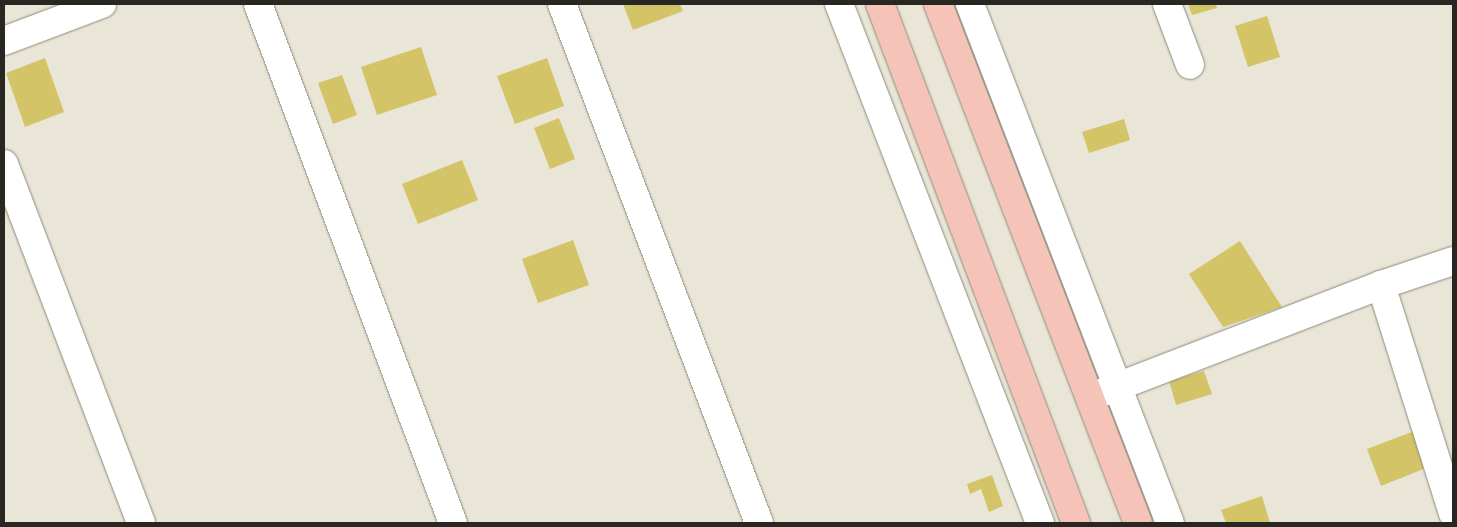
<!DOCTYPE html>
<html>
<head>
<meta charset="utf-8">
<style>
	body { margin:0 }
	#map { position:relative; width:1457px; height:527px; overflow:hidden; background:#e9e6d7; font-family:"Titillium Web",sans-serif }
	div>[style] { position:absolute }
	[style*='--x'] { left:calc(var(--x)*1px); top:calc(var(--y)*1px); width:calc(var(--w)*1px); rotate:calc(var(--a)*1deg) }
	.building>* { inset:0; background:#d4c468 }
	.roads { filter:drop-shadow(0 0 1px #8c8a7c) drop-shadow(0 0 1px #8c8a7c) }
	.minor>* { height:28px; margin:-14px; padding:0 14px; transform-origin:14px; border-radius:14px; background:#fff }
	.primary>* { height:28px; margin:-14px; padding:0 14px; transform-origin:14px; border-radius:14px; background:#f5c3b7 }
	span { translate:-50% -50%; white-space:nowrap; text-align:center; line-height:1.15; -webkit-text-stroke:5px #f6f4e4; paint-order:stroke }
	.frame { position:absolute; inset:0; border:5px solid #282722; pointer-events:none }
</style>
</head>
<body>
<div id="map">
	<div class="building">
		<i style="clip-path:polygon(623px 4px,680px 4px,683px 11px,633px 30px)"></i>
		<i style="clip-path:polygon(1188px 4px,1216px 4px,1217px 8px,1192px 15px)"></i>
		<i style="clip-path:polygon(1267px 16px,1280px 57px,1248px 67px,1235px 26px)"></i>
		<i style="clip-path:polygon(421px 47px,437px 95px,377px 115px,361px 67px)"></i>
		<i style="clip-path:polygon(45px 58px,64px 112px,25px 127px,6px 73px)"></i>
		<i style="clip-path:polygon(547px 58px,564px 106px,515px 124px,497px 76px)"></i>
		<i style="clip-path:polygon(342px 75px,357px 115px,333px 124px,318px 83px)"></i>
		<i style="clip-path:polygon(559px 118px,575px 159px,550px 169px,534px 128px)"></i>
		<i style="clip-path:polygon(1124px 119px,1130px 140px,1089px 153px,1082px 132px)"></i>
		<i style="clip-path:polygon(462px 160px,478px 200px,418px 224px,402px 184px)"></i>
		<i style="clip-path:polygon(573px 240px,589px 285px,538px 303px,522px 259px)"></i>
		<i style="clip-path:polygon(1240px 241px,1282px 307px,1223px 327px,1189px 274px)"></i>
		<i style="clip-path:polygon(1204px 371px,1212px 394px,1176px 405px,1169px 381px)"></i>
		<i style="clip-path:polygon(1417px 430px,1431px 466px,1381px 486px,1367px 449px)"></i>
		<i style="clip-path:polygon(992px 475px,1003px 506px,989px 512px,981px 489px,970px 494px,967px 484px)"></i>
		<i style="clip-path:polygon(1262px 496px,1270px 523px,1226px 523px,1221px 510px)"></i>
	</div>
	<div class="roads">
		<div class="minor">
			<i style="--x:258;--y:4;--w:554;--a:69.41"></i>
			<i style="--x:562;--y:4;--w:555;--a:69.21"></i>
			<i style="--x:839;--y:4;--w:557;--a:68.83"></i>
			<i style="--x:970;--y:4;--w:556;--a:68.93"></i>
			<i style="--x:1167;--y:4;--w:65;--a:69.3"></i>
			<i style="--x:4;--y:41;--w:105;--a:-20.7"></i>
			<i style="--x:4;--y:164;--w:384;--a:69.1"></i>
			<i style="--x:1381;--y:285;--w:240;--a:72.5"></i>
			<i style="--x:1101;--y:393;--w:300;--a:-21.1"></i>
			<i style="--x:1381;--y:285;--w:76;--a:-18.4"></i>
		</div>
		<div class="primary">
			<i style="--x:880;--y:4;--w:555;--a:69.31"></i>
			<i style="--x:938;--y:4;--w:556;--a:68.93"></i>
		</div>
	</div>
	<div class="frame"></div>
</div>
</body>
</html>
